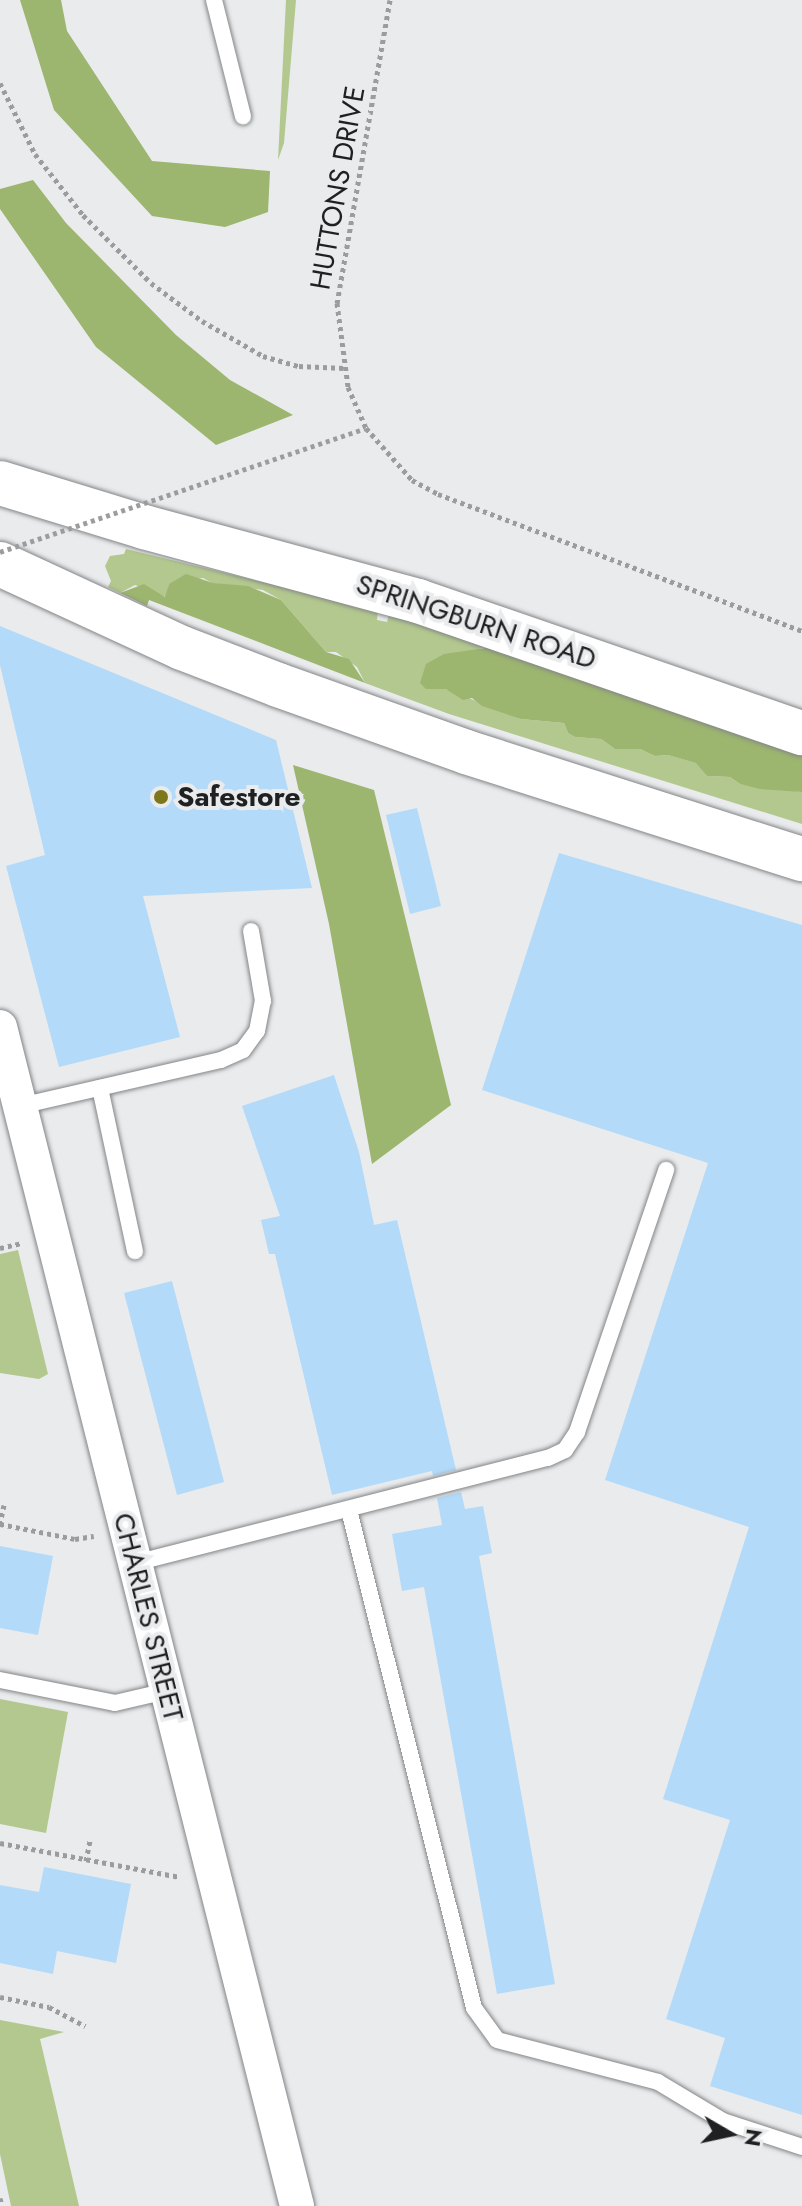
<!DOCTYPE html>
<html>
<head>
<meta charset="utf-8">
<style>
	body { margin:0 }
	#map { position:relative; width:802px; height:2206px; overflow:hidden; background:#e9ebed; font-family:Jost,sans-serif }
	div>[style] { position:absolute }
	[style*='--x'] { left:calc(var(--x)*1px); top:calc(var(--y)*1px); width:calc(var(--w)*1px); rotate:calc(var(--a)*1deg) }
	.green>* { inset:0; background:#b3c88e }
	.forest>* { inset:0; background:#9cb56f }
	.building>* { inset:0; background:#b3daf9 }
	.path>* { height:5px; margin-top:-2.5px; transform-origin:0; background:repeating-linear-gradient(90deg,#9b9c9e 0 4px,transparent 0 8px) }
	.roads { filter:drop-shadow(0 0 2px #838587) drop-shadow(0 0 2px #838587) }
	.service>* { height:16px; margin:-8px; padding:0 8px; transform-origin:8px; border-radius:8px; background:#fff }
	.minor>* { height:34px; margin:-17px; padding:0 17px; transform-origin:17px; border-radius:17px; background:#fff }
	.primary>* { height:44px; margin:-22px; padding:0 22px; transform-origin:22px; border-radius:22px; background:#fff }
	.path-bridge>* { height:5px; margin-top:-2.5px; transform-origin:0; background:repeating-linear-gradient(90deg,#9b9c9e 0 4px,transparent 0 8px) }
	.dots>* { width:22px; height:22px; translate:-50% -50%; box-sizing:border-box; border:4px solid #e9ebed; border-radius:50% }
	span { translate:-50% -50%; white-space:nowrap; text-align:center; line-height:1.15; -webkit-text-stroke:8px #e9ebed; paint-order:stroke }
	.street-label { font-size:28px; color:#1f2021 }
	.poi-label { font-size:28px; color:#1f2021; font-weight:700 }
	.left { translate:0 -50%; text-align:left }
	.north { position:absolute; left:690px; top:2094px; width:80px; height:80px; -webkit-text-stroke:6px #e9ebed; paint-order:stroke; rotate:99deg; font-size:22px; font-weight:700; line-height:32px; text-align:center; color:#1f2021 }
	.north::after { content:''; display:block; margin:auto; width:28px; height:36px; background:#1f2021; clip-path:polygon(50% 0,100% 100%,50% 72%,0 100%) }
</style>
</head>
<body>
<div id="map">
	<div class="green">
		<i style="clip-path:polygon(286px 0,296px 0,284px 143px,278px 160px)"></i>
		<i style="clip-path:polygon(126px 549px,378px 610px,377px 620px,387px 622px,389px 614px,492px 647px,481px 648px,446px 689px,521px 719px,564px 723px,568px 733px,575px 737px,601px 739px,615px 749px,640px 749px,655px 756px,668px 755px,697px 763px,707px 776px,730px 777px,740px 784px,802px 792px,802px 824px,449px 714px,365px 683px,357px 667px,336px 652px,326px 652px,281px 600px,263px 590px,212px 583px,203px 578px,169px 584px,166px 597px,135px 585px,120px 593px,108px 587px,111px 581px,105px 566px,110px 556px,124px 554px)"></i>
		<i style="clip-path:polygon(18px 1250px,48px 1374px,39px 1379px,0 1373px,0 1254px)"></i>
		<i style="clip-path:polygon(0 1699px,68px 1712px,46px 1833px,0 1824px)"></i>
		<i style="clip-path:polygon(0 2020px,64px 2032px,40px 2039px,79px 2206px,11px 2206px,0 2154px)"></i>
	</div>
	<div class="forest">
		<i style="clip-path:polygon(20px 0,61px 0,67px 31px,152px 161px,270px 171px,268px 212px,225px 227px,152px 216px,54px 110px)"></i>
		<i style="clip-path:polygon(33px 180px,66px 223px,176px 335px,230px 380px,293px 415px,216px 445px,96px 347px,0 209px,0 189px)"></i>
		<i style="clip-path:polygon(186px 574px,213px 583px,248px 586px,281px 600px,326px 652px,349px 659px,365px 683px,149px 600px,147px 606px,120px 593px,144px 584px,165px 597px,169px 584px)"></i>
		<i style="clip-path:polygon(492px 647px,802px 755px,802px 792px,760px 789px,740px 784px,730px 777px,707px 776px,696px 763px,668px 755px,655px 756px,640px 749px,615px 749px,601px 739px,575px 737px,568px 733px,564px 723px,521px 719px,482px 706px,472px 698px,463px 700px,446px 689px,426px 689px,420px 683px,426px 664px,444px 654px)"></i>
		<i style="clip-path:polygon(293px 765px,374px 790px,451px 1105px,372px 1164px,329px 924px)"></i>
	</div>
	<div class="building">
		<i style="clip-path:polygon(0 626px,276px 740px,312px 888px,143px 896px,180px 1037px,59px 1067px,6px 866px,45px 855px,0 665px)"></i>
		<i style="clip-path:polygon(417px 808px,441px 906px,410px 914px,386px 815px)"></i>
		<i style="clip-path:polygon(559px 853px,802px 925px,802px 2115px,710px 2086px,725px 2038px,666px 2019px,730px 1820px,663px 1799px,749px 1527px,605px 1480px,708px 1163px,482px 1090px)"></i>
		<i style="clip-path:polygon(334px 1075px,359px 1152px,374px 1225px,397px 1220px,456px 1470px,433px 1476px,432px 1471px,332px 1495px,275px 1254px,269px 1254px,261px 1220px,280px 1216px,242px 1106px)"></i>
		<i style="clip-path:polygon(172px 1281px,224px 1482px,177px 1495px,124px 1293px)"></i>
		<i style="clip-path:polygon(461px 1492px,465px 1509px,483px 1506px,492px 1553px,479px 1556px,555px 1984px,497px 1994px,424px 1587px,402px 1591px,392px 1534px,442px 1525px,437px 1498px)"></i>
		<i style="clip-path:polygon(0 1546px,53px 1556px,38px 1635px,0 1628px)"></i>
		<i style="clip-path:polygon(44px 1867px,131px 1884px,116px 1963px,57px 1951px,53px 1974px,0 1963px,0 1885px,39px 1892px)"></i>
	</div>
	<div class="path">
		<i style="--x:390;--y:0;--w:308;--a:99.9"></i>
		<i style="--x:337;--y:303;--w:85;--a:82.5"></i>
		<i style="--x:348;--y:387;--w:45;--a:66.3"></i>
		<i style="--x:366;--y:428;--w:69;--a:48.5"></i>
		<i style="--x:412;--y:480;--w:30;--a:28"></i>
		<i style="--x:438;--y:494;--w:389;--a:20.6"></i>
		<i style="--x:0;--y:83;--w:79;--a:63.8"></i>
		<i style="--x:35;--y:154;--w:78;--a:51.8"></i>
		<i style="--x:83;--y:215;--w:96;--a:45"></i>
		<i style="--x:151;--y:283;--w:64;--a:36.7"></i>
		<i style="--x:202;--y:321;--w:70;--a:29.8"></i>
		<i style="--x:263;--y:356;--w:37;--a:16"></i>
		<i style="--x:299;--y:366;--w:45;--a:2.5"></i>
		<i style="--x:0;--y:1248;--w:23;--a:-13"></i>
		<i style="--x:4;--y:1505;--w:19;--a:102"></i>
		<i style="--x:0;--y:1524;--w:76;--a:11.3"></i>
		<i style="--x:75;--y:1539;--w:19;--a:-9"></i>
		<i style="--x:0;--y:1843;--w:183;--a:10.7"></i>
		<i style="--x:86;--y:1861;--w:21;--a:-79"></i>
		<i style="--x:0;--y:1997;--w:50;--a:11.5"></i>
		<i style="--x:49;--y:2007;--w:41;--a:27.8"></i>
		<i style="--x:0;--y:2198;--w:8;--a:76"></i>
	</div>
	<div class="roads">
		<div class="service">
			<i style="--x:214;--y:0;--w:120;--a:76"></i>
			<i style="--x:100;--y:1088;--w:167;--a:77.9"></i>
			<i style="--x:20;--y:1106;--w:206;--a:-12.9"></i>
			<i style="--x:221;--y:1060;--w:24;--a:-24"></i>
			<i style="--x:243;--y:1050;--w:24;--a:-54"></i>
			<i style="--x:257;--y:1031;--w:31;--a:-79"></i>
			<i style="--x:263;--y:1001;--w:71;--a:-99.7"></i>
			<i style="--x:349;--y:1510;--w:513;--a:75.91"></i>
			<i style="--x:474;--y:2008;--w:39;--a:54"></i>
			<i style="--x:497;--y:2040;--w:166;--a:14.6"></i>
			<i style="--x:658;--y:2082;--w:76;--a:31"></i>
			<i style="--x:723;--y:2121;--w:83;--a:18.2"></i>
			<i style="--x:135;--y:1563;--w:426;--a:-14.3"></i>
			<i style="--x:548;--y:1458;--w:19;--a:-25"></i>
			<i style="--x:565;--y:1450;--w:22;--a:-56"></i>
			<i style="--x:577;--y:1432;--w:277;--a:-71.2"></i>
			<i style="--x:0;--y:1680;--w:117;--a:11.3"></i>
			<i style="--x:115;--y:1703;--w:53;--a:-13"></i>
		</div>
		<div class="minor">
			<i style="--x:0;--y:1027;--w:1216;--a:75.86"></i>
		</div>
		<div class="primary">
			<i style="--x:0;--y:483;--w:151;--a:17"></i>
			<i style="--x:144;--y:527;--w:284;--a:15.1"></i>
			<i style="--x:418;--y:601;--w:406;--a:19"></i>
			<i style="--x:0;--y:564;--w:200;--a:24.8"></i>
			<i style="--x:182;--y:648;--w:103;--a:21.1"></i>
			<i style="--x:278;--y:685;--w:200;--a:19.6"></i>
			<i style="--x:466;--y:752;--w:353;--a:17.7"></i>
		</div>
	</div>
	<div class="path-bridge">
		<i style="--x:0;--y:552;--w:386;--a:-18.7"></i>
	</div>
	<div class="dots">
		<i style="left:161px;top:797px;background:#7e761b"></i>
	</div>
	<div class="street-label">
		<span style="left:338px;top:188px;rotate:-80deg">HUTTONS DRIVE</span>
		<span style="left:476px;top:622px;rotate:18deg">SPRINGBURN ROAD</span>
		<span style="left:148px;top:1617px;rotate:76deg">CHARLES STREET</span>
	</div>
	<div class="poi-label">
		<span class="left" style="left:177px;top:797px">Safestore</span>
	</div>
	<div class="north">N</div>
</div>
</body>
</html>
